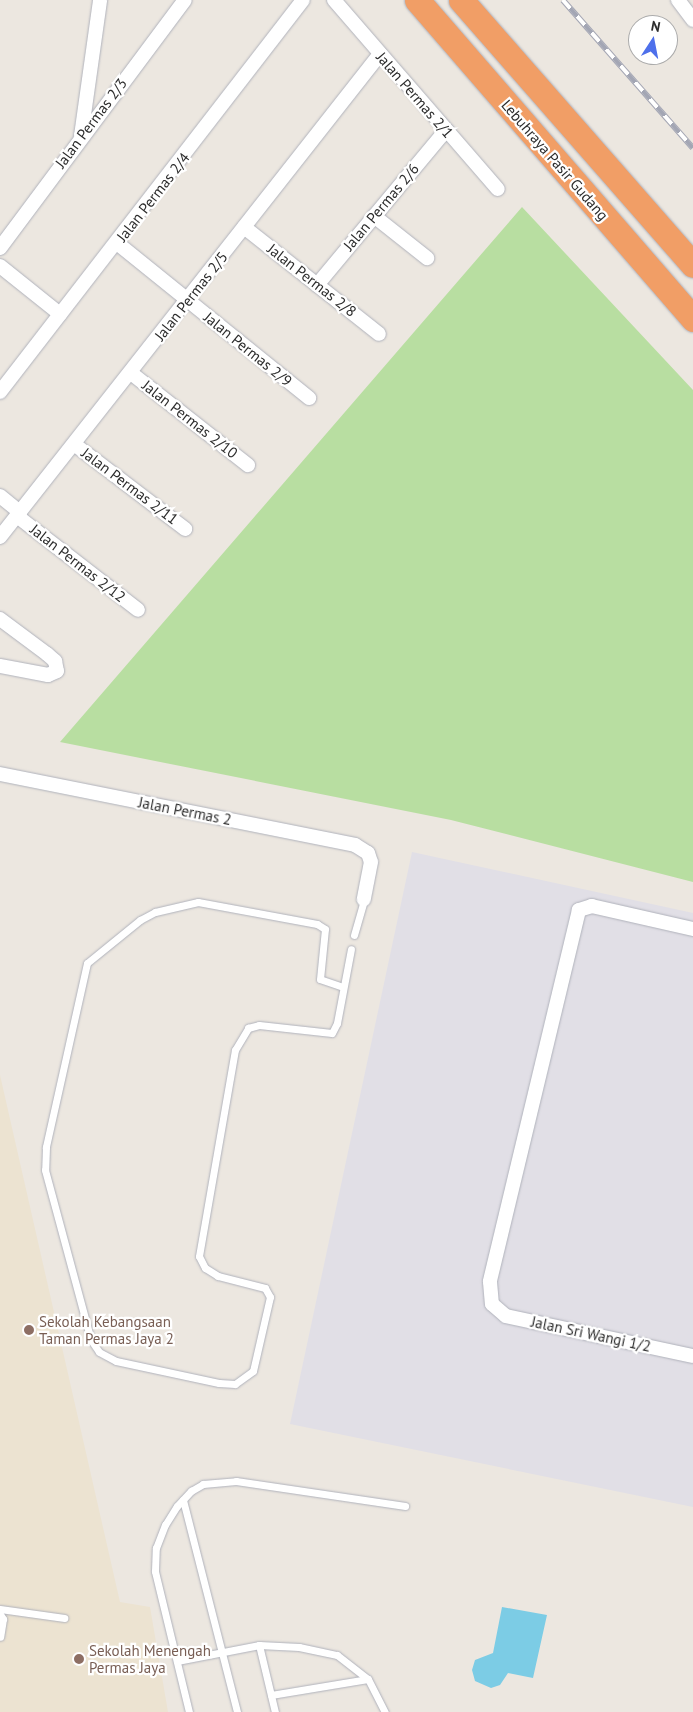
<!DOCTYPE html>
<html>
<head>
<meta charset="utf-8">
<style>
	body { margin:0 }
	#map { position:relative; width:693px; height:1712px; overflow:hidden; background:#ece7e0; font-family:"PT Sans",sans-serif }
	div>[style] { position:absolute }
	[style*='--x'] { left:calc(var(--x)*1px); top:calc(var(--y)*1px); width:calc(var(--w)*1px); rotate:calc(var(--a)*1deg) }
	.industrial>* { inset:0; background:#e1dfe6 }
	.education>* { inset:0; background:#ece3d1 }
	.green>* { inset:0; background:#b8dea1 }
	.water>* { inset:0; background:#7ccce5 }
	.roads { filter:drop-shadow(0 0 1px #b0b2bb) drop-shadow(0 0 1px #b0b2bb) }
	.lane>* { height:7px; margin:-3.5px; padding:0 3.5px; transform-origin:3.5px; border-radius:3.5px; background:#fff }
	.street>* { height:14px; margin:-7px; padding:0 7px; transform-origin:7px; border-radius:7px; background:#fff }
	.highway>* { height:25px; margin:-12.5px; padding:0 12.5px; transform-origin:12.5px; border-radius:12.5px; background:#f19e66 }
	.rail>* { height:5.5px; margin-top:-2.75px; transform-origin:0; background:repeating-linear-gradient(90deg,#fff 0 11px,#a3a6b4 0 22px); box-sizing:border-box; border-block:1px solid #a3a6b4 }
	.dots>* { width:14px; height:14px; translate:-50% -50%; box-sizing:border-box; border:2px solid #fff; border-radius:50% }
	span { translate:-50% -50%; white-space:nowrap; text-align:center; line-height:1.15; -webkit-text-stroke:4.5px #fff; paint-order:stroke }
	.street-label { font-size:15px; color:#2c2c2c }
	.education-label { font-size:15px; color:#785e54 }
	.left { translate:0 -50%; text-align:left }
	.north { position:absolute; left:628px; top:15px; width:50px; height:50px; box-sizing:border-box; background:#fff; border:1px solid #ababab; border-radius:50%; rotate:11deg; font-size:14px; font-weight:700; line-height:20px; text-align:center; color:#2c2c2c }
	.north::after { content:''; display:block; margin:auto; width:18px; height:22px; background:#4e70eb; clip-path:polygon(50% 0,100% 100%,50% 72%,0 100%) }
</style>
</head>
<body>
<div id="map">
	<div class="industrial">
		<i style="clip-path:polygon(412px 852px,693px 913px,693px 1507px,290px 1424px)"></i>
	</div>
	<div class="education">
		<i style="clip-path:polygon(0 1075px,120px 1602px,150px 1607px,168px 1712px,0 1712px)"></i>
	</div>
	<div class="green">
		<i style="clip-path:polygon(522px 207px,693px 390px,693px 882px,451px 820px,60px 742px)"></i>
	</div>
	<div class="water">
		<i style="clip-path:polygon(502px 1607px,547px 1615px,533px 1678px,508px 1673px,500px 1685px,491px 1688px,475px 1681px,472px 1670px,475px 1660px,493px 1653px)"></i>
	</div>
	<div class="roads">
		<div class="lane">
			<i style="--x:354;--y:935;--w:37;--a:-74"></i>
			<i style="--x:343;--y:987;--w:24;--a:-161"></i>
			<i style="--x:320;--y:979;--w:50;--a:-84.3"></i>
			<i style="--x:325;--y:929;--w:9;--a:-148"></i>
			<i style="--x:317;--y:924;--w:121;--a:-169.5"></i>
			<i style="--x:198;--y:902;--w:44;--a:166.9"></i>
			<i style="--x:155;--y:912;--w:17;--a:152"></i>
			<i style="--x:140;--y:920;--w:68;--a:140.9"></i>
			<i style="--x:87;--y:963;--w:189;--a:102.6"></i>
			<i style="--x:46;--y:1147;--w:23;--a:92"></i>
			<i style="--x:45;--y:1170;--w:176;--a:74.9"></i>
			<i style="--x:91;--y:1340;--w:14;--a:56"></i>
			<i style="--x:99;--y:1352;--w:19;--a:28"></i>
			<i style="--x:116;--y:1361;--w:105;--a:12.1"></i>
			<i style="--x:219;--y:1383;--w:16;--a:4"></i>
			<i style="--x:235;--y:1384;--w:22;--a:-36"></i>
			<i style="--x:253;--y:1371;--w:76;--a:-77.1"></i>
			<i style="--x:270;--y:1297;--w:10;--a:-119"></i>
			<i style="--x:265;--y:1288;--w:49;--a:-165.7"></i>
			<i style="--x:218;--y:1276;--w:15;--a:-148"></i>
			<i style="--x:205;--y:1268;--w:13;--a:-117"></i>
			<i style="--x:199;--y:1256;--w:209;--a:-80.1"></i>
			<i style="--x:235;--y:1050;--w:26;--a:-59"></i>
			<i style="--x:248;--y:1028;--w:11;--a:-15"></i>
			<i style="--x:259;--y:1025;--w:73;--a:6.3"></i>
			<i style="--x:332;--y:1033;--w:11;--a:-63"></i>
			<i style="--x:337;--y:1023;--w:75;--a:-79.3"></i>
			<i style="--x:183;--y:1500;--w:219;--a:75.7"></i>
			<i style="--x:0;--y:1609;--w:65;--a:8"></i>
			<i style="--x:0;--y:1614;--w:6;--a:59"></i>
			<i style="--x:3;--y:1619;--w:18;--a:99"></i>
			<i style="--x:259;--y:1645;--w:69;--a:76.6"></i>
			<i style="--x:177;--y:1661;--w:84;--a:-11"></i>
			<i style="--x:259;--y:1645;--w:40;--a:2.9"></i>
			<i style="--x:299;--y:1647;--w:39;--a:12"></i>
			<i style="--x:337;--y:1655;--w:39;--a:38"></i>
			<i style="--x:368;--y:1679;--w:37;--a:63"></i>
			<i style="--x:271;--y:1695;--w:98;--a:-9.4"></i>
			<i style="--x:189;--y:1712;--w:145;--a:-103.6"></i>
			<i style="--x:155;--y:1571;--w:23;--a:-88"></i>
			<i style="--x:156;--y:1548;--w:25;--a:-69"></i>
			<i style="--x:165;--y:1525;--w:22;--a:-58"></i>
			<i style="--x:177;--y:1506;--w:21;--a:-47"></i>
			<i style="--x:191;--y:1491;--w:14;--a:-30"></i>
			<i style="--x:203;--y:1484;--w:33;--a:-5"></i>
			<i style="--x:236;--y:1481;--w:171;--a:8.4"></i>
		</div>
		<div class="street">
			<i style="--x:334;--y:0;--w:250;--a:49.1"></i>
			<i style="--x:678;--y:0;--w:25;--a:53"></i>
			<i style="--x:81;--y:136;--w:137;--a:-82"></i>
			<i style="--x:374;--y:216;--w:68;--a:38.4"></i>
			<i style="--x:244;--y:227;--w:172;--a:38.4"></i>
			<i style="--x:117;--y:243;--w:247;--a:38.9"></i>
			<i style="--x:0;--y:248;--w:309;--a:-53.3"></i>
			<i style="--x:0;--y:266;--w:77;--a:38.7"></i>
			<i style="--x:317;--y:285;--w:202;--a:-50.2"></i>
			<i style="--x:131;--y:373;--w:149;--a:38.2"></i>
			<i style="--x:0;--y:392;--w:495;--a:-52.3"></i>
			<i style="--x:74;--y:444;--w:140;--a:37.4"></i>
			<i style="--x:0;--y:496;--w:26;--a:39"></i>
			<i style="--x:17;--y:516;--w:153;--a:37.8"></i>
			<i style="--x:0;--y:537;--w:615;--a:-51.81"></i>
			<i style="--x:0;--y:619;--w:59;--a:36.7"></i>
			<i style="--x:47;--y:654;--w:11;--a:41"></i>
			<i style="--x:55;--y:661;--w:10;--a:79"></i>
			<i style="--x:57;--y:671;--w:10;--a:156"></i>
			<i style="--x:48;--y:675;--w:49;--a:-169.4"></i>
			<i style="--x:0;--y:774;--w:362;--a:11.3"></i>
			<i style="--x:355;--y:845;--w:15;--a:32"></i>
			<i style="--x:368;--y:853;--w:9;--a:72"></i>
			<i style="--x:371;--y:862;--w:38;--a:101"></i>
			<i style="--x:693;--y:929;--w:104;--a:-167.2"></i>
			<i style="--x:592;--y:906;--w:14;--a:163"></i>
			<i style="--x:579;--y:910;--w:382;--a:103.5"></i>
			<i style="--x:490;--y:1282;--w:22;--a:85"></i>
			<i style="--x:492;--y:1304;--w:18;--a:41"></i>
			<i style="--x:506;--y:1316;--w:191;--a:12.1"></i>
		</div>
		<div class="highway">
			<i style="--x:417;--y:0;--w:422;--a:49.1"></i>
			<i style="--x:461;--y:0;--w:352;--a:48.8"></i>
		</div>
	</div>
	<div class="rail">
		<i style="--x:563;--y:0;--w:197;--a:48.7"></i>
	</div>
	<div class="dots">
		<i style="left:29px;top:1330px;background:#8d6e63"></i>
		<i style="left:79px;top:1659px;background:#8d6e63"></i>
	</div>
	<div class="street-label">
		<span style="left:415px;top:95px;rotate:49deg">Jalan Permas 2/1</span>
		<span style="left:91px;top:123px;rotate:-53deg">Jalan Permas 2/3</span>
		<span style="left:555px;top:160px;rotate:49deg">Lebuhraya Pasir Gudang</span>
		<span style="left:153px;top:197px;rotate:-52deg">Jalan Permas 2/4</span>
		<span style="left:381px;top:207px;rotate:-50deg">Jalan Permas 2/6</span>
		<span style="left:312px;top:280px;rotate:38deg">Jalan Permas 2/8</span>
		<span style="left:191px;top:296px;rotate:-52deg">Jalan Permas 2/5</span>
		<span style="left:248px;top:349px;rotate:39deg">Jalan Permas 2/9</span>
		<span style="left:190px;top:419px;rotate:38deg">Jalan Permas 2/10</span>
		<span style="left:130px;top:486px;rotate:37deg">Jalan Permas 2/11</span>
		<span style="left:78px;top:563px;rotate:38deg">Jalan Permas 2/12</span>
		<span style="left:185px;top:811px;rotate:11deg">Jalan Permas 2</span>
		<span style="left:591px;top:1334px;rotate:12deg">Jalan Sri Wangi 1/2</span>
	</div>
	<div class="education-label">
		<span class="left" style="left:39px;top:1330px">Sekolah Kebangsaan<br>Taman Permas Jaya 2</span>
		<span class="left" style="left:89px;top:1659px">Sekolah Menengah<br>Permas Jaya</span>
	</div>
	<div class="north">N</div>
</div>
</body>
</html>
